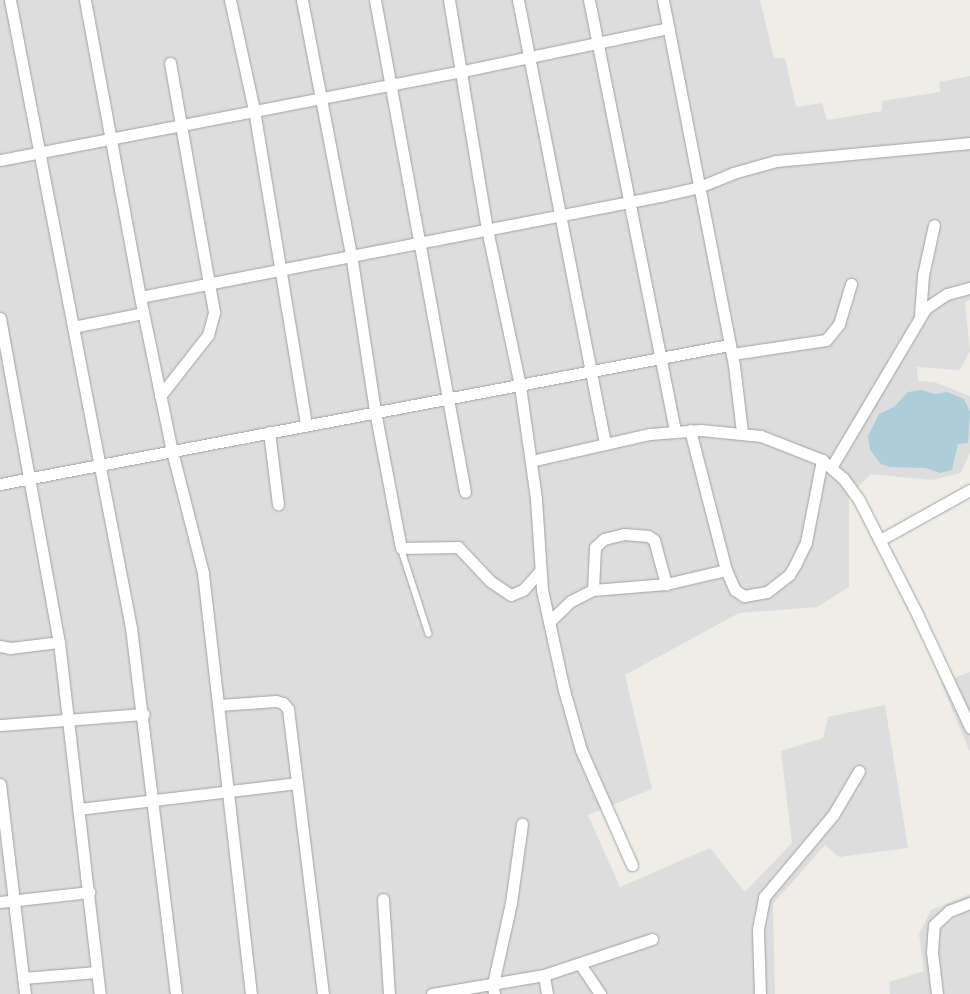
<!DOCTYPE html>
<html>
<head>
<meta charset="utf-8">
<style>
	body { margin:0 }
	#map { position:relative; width:970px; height:994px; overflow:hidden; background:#efede7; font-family:Quicksand,sans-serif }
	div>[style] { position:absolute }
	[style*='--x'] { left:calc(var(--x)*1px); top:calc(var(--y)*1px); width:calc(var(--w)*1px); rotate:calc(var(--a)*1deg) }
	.residential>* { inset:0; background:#dedddd }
	.water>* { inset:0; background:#adcdd8 }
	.roads { filter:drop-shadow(0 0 1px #a1a1a1) drop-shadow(0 0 1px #a1a1a1) }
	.lane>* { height:5.5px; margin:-2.75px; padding:0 2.75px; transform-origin:2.75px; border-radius:2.75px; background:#fff }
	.street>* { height:11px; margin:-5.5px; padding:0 5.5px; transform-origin:5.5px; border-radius:5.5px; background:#fff }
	span { translate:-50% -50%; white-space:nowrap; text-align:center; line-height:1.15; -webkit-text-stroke:4px #fff; paint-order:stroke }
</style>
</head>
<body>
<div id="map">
	<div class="residential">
		<i style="clip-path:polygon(0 0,760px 0,774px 58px,785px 58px,796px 107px,822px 103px,827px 120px,882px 111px,882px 101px,940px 92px,939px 82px,970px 76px,970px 300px,965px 302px,970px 351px,960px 370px,917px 367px,918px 381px,934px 382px,970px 396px,970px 452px,961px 473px,932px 480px,871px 474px,849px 495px,849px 587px,817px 607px,739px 613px,625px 675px,652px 789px,588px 815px,620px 887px,710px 848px,745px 892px,792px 843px,781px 751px,823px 738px,828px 717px,885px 705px,908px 848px,839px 857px,825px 845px,773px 904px,775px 994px,0 994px)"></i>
		<i style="clip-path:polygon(970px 672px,970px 752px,941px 683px)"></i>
		<i style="clip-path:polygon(970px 894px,970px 994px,890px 994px,889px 982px,924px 971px,919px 934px,931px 910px)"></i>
	</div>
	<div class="water">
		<i style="clip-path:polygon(921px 390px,935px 394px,947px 392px,964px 399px,970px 412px,968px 443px,958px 444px,952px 470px,940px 473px,925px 468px,890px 467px,881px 464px,870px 450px,868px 436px,879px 414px,894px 407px,908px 392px)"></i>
	</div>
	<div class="roads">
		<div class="lane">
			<i style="--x:401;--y:548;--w:90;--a:72"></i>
		</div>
		<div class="street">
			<i style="--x:10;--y:0;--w:640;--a:79.09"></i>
			<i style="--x:131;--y:628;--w:369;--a:83"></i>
			<i style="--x:85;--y:0;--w:302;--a:79.5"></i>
			<i style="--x:140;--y:297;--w:157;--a:78.3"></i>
			<i style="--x:172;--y:451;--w:126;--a:75.7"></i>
			<i style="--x:203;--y:573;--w:424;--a:83.5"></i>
			<i style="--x:230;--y:0;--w:113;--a:77.7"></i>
			<i style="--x:254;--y:110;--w:319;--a:80.6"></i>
			<i style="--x:302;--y:0;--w:259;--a:79.1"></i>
			<i style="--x:351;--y:254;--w:159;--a:81.3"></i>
			<i style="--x:375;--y:411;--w:139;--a:79.3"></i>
			<i style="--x:401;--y:548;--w:57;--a:-1"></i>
			<i style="--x:458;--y:547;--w:47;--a:46.7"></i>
			<i style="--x:490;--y:581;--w:25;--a:34"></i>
			<i style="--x:511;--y:595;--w:13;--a:-23"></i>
			<i style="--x:523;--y:590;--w:25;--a:-48"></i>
			<i style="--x:375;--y:0;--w:500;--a:79.63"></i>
			<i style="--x:449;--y:0;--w:232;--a:80.6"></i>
			<i style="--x:487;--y:229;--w:160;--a:78.1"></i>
			<i style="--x:520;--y:386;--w:114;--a:81.9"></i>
			<i style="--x:536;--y:499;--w:91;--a:86.2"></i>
			<i style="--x:542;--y:590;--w:102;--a:77.6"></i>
			<i style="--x:564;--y:690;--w:62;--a:74.2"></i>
			<i style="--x:581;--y:750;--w:126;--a:66.1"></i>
			<i style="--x:518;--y:0;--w:452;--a:78.9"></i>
			<i style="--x:589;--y:0;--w:439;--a:78.7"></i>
			<i style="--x:663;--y:0;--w:372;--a:79"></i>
			<i style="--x:734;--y:365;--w:67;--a:83.2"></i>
			<i style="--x:0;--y:160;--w:471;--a:-10.9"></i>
			<i style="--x:463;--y:71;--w:210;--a:-11.8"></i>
			<i style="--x:140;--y:297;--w:535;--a:-10.99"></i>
			<i style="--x:665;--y:195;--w:35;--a:-13"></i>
			<i style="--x:699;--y:187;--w:37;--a:-22"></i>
			<i style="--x:733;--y:173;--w:45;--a:-15.6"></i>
			<i style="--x:776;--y:161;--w:195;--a:-5.3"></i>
			<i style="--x:920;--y:316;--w:41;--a:-85.8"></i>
			<i style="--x:923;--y:275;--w:51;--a:-77.6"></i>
			<i style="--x:0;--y:318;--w:329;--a:79.7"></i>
			<i style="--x:59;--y:642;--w:354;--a:83.4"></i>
			<i style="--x:73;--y:327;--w:71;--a:-11.3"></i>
			<i style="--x:732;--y:354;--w:95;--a:-8.5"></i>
			<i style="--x:826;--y:340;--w:21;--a:-51"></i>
			<i style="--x:839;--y:324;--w:42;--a:-73.3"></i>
			<i style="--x:160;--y:396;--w:78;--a:-51.8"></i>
			<i style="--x:208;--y:335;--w:24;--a:-75"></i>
			<i style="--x:214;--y:312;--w:253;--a:-100"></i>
			<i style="--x:690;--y:430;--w:145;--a:75.6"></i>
			<i style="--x:726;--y:570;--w:22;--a:66"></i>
			<i style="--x:735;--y:590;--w:11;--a:34"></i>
			<i style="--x:744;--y:596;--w:23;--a:-10"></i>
			<i style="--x:767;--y:592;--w:28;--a:-38"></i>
			<i style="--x:789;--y:575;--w:12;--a:-59"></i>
			<i style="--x:795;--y:565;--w:25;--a:-64"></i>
			<i style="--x:806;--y:542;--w:84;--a:-79"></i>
			<i style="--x:269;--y:432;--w:73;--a:82.9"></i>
			<i style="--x:531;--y:461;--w:122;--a:-12.8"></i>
			<i style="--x:650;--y:434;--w:51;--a:-4.5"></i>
			<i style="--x:701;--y:430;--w:60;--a:5.7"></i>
			<i style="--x:761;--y:436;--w:66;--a:21.5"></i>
			<i style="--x:822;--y:460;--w:28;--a:41"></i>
			<i style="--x:843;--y:478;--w:27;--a:54"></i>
			<i style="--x:859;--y:500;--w:130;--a:63"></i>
			<i style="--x:918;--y:616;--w:123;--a:64.9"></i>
			<i style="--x:832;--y:466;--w:184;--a:-59.3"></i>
			<i style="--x:926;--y:308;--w:25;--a:-34"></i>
			<i style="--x:947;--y:294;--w:24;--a:-15"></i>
			<i style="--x:0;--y:484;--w:742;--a:-10.8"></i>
			<i style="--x:880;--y:540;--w:103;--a:-29.1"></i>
			<i style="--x:593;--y:590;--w:43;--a:-87.3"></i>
			<i style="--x:595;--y:547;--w:12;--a:-42"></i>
			<i style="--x:604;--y:539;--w:21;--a:-14"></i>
			<i style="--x:624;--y:534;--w:24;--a:5"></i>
			<i style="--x:648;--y:536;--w:7;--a:34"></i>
			<i style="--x:654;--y:540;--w:46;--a:74.7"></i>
			<i style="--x:549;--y:622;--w:30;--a:-44"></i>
			<i style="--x:571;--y:601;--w:25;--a:-27"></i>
			<i style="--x:593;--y:590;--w:73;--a:-4.7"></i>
			<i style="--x:666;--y:584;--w:62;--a:-13.1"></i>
			<i style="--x:0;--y:646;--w:10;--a:11"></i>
			<i style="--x:10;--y:648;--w:49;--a:-7"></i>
			<i style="--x:219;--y:705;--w:57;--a:-4"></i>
			<i style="--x:276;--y:701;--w:7;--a:16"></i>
			<i style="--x:283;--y:703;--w:8;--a:50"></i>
			<i style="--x:288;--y:709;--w:287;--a:83"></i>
			<i style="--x:0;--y:725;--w:144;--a:-4.4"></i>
			<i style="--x:0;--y:784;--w:211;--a:83.2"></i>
			<i style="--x:79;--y:809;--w:219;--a:-6.8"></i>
			<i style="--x:383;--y:899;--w:95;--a:86.4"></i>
			<i style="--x:0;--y:902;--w:90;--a:-6.4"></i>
			<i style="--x:580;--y:964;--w:36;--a:56"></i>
			<i style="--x:544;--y:975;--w:19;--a:81"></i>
			<i style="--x:23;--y:978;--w:74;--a:-4.6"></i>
			<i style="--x:432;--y:994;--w:114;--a:-9.6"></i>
			<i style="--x:544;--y:975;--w:114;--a:-18.4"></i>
			<i style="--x:494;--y:994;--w:10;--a:-96"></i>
			<i style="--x:493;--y:984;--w:83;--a:-77.5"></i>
			<i style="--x:511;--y:903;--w:80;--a:-82.1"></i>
			<i style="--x:760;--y:994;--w:65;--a:-91.8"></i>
			<i style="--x:758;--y:929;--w:33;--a:-79"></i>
			<i style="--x:764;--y:897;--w:107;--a:-49.9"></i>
			<i style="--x:833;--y:815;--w:51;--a:-59.4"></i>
			<i style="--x:937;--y:994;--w:42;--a:-96.8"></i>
			<i style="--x:932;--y:952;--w:27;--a:-86"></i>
			<i style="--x:934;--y:925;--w:21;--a:-43"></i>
			<i style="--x:949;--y:911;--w:22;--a:-21"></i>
		</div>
	</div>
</div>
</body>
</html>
